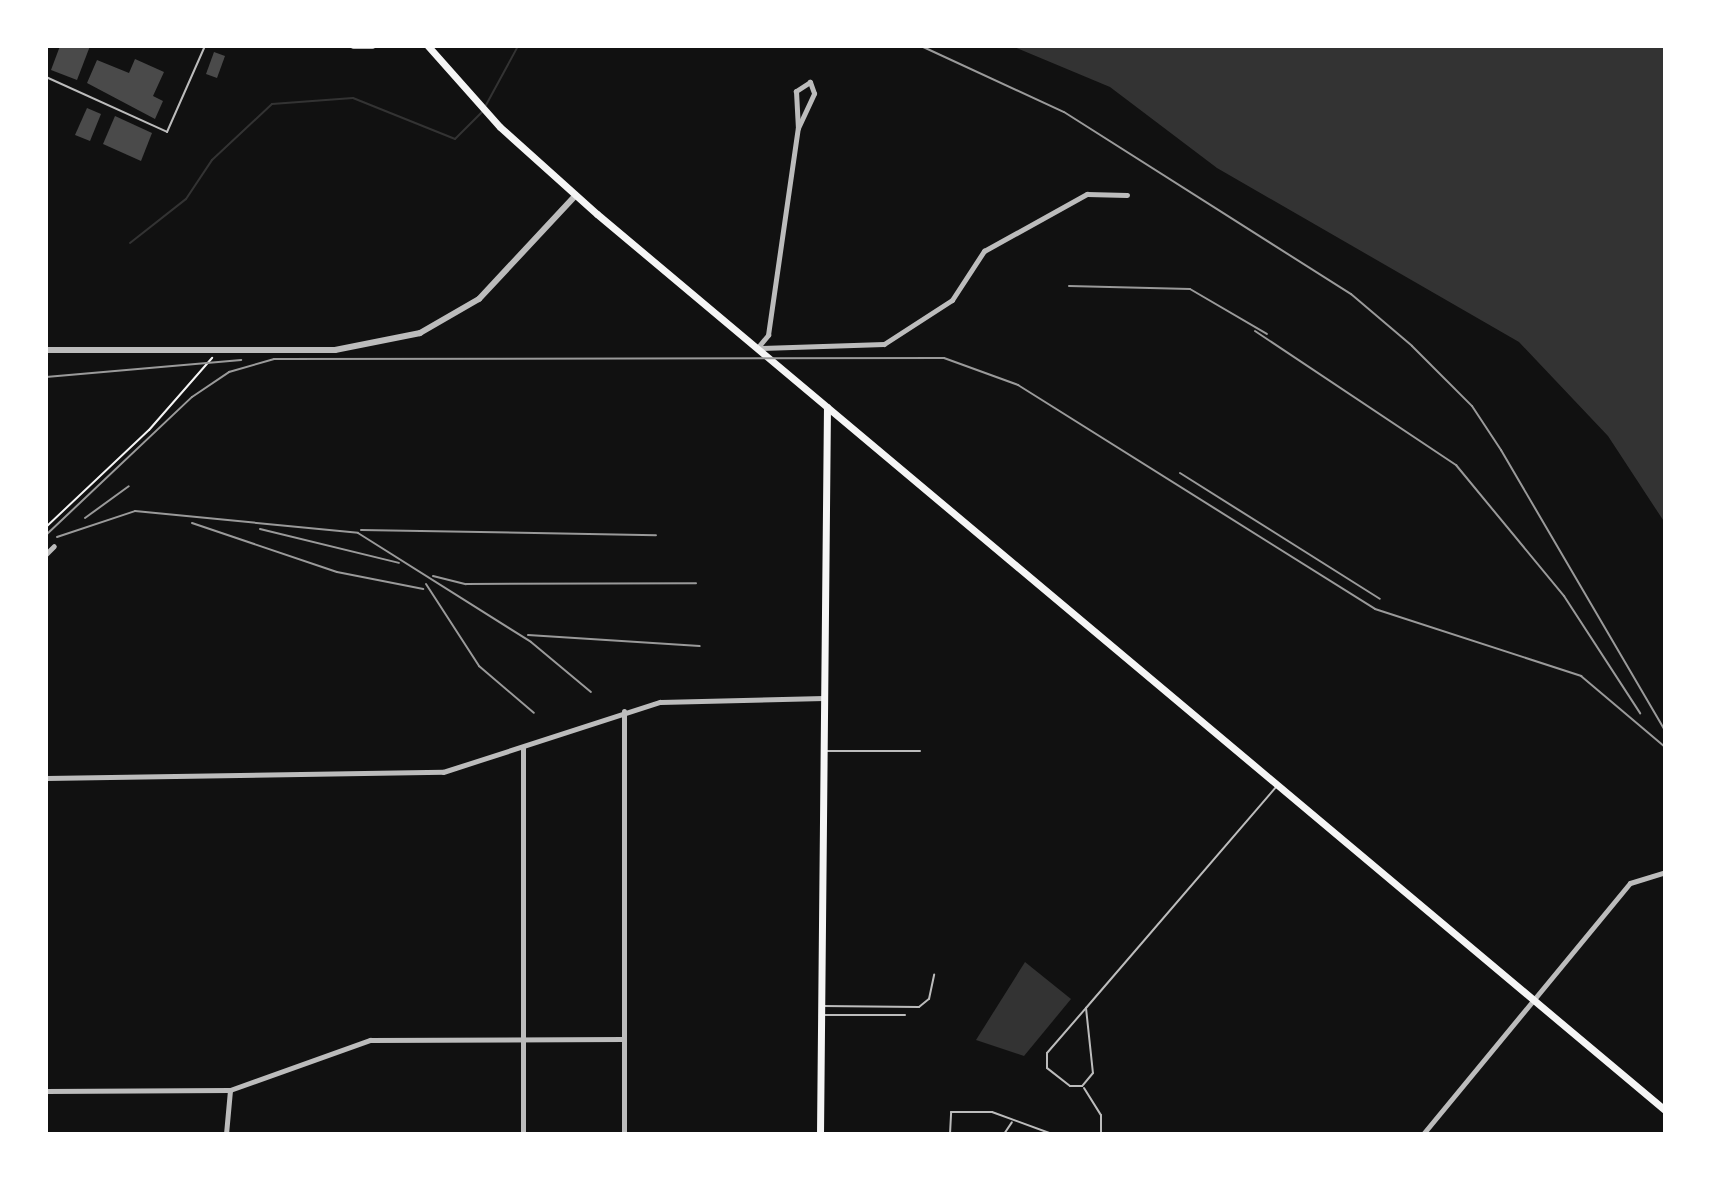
<!DOCTYPE html>
<style>
body{margin:0}
#map{position:relative;width:1711px;height:1180px;overflow:hidden;background:#111;font-family:Literata,serif}
div>[style]{position:absolute}
.water>*{inset:0;background:#333}
.stream>*{height:2px;margin:-1px;padding:0 1px;transform-origin:1px;border-radius:1px;background:#333}
.building>*{inset:0;background:#4a4a4a}
.path>*{height:2px;margin:-1px;padding:0 1px;transform-origin:1px;border-radius:1px;background:#f5f5f5}
.service>*{height:2px;margin:-1px;padding:0 1px;transform-origin:1px;border-radius:1px;background:#bcbcbc}
.minor>*{height:5px;margin:-2.5px;padding:0 2.5px;transform-origin:2.5px;border-radius:2.5px;background:#bcbcbc}
.tertiary>*{height:6px;margin:-3px;padding:0 3px;transform-origin:3px;border-radius:3px;background:#bcbcbc}
.secondary>*{height:7px;margin:-3.5px;padding:0 3.5px;transform-origin:3.5px;border-radius:3.5px;background:#f5f5f5}
.rail>*{height:2px;margin:-1px;padding:0 1px;transform-origin:1px;border-radius:1px;background:#9a9a9a}
span{translate:-50% -50%;white-space:nowrap;text-align:center;line-height:1.15;-webkit-text-stroke:7px #fff;paint-order:stroke}
.frame{position:absolute;inset:0;border:48px solid #fff;pointer-events:none}
</style>
<div id="map">
<div class="water">
<div style="clip-path:polygon(1012px 46px,1665px 46px,1665px 523px,1608px 436px,1519px 342px,1217px 168px,1110px 87px)"></div>
<div style="clip-path:polygon(1025px 962px,1071px 999px,1024px 1056px,976px 1040px)"></div>
</div>
<div class="stream">
<div style="left:486px;top:105px;width:67px;rotate:-61.5deg"></div>
<div style="left:130px;top:243px;width:71px;rotate:-38.2deg"></div>
<div style="left:186px;top:199px;width:47px;rotate:-56.3deg"></div>
<div style="left:212px;top:160px;width:82px;rotate:-43deg"></div>
<div style="left:272px;top:104px;width:81px;rotate:-4.2deg"></div>
<div style="left:353px;top:98px;width:110px;rotate:21.9deg"></div>
<div style="left:455px;top:139px;width:40px;rotate:-45deg"></div>
</div>
<div class="building">
<div style="clip-path:polygon(60px 46px,90px 46px,77px 80px,51px 70px)"></div>
<div style="clip-path:polygon(214px 52px,225px 56px,217px 78px,206px 74px)"></div>
<div style="clip-path:polygon(135px 59px,164px 72px,153px 96px,163px 101px,155px 119px,87px 83px,97px 60px,129px 73px)"></div>
<div style="clip-path:polygon(87px 108px,101px 114px,90px 141px,75px 135px)"></div>
<div style="clip-path:polygon(115px 116px,152px 133px,141px 161px,103px 144px)"></div>
</div>
<div class="path">
<div style="left:46px;top:527px;width:141px;rotate:-43.3deg"></div>
<div style="left:149px;top:430px;width:96px;rotate:-48.8deg"></div>
</div>
<div class="service">
<div style="left:46px;top:77px;width:133px;rotate:24.4deg"></div>
<div style="left:167px;top:132px;width:94px;rotate:-66.2deg"></div>
<div style="left:825px;top:751px;width:95px"></div>
<div style="left:823px;top:1006px;width:96px;rotate:0.6deg"></div>
<div style="left:919px;top:1007px;width:13px;rotate:-39deg"></div>
<div style="left:929px;top:999px;width:25px;rotate:-78deg"></div>
<div style="left:1086px;top:1008px;width:65px;rotate:83.9deg"></div>
<div style="left:1093px;top:1073px;width:17px;rotate:130deg"></div>
<div style="left:1082px;top:1086px;width:12px;rotate:180deg"></div>
<div style="left:1070px;top:1086px;width:29px;rotate:-142deg"></div>
<div style="left:1047px;top:1068px;width:15px;rotate:-90deg"></div>
<div style="left:1047px;top:1053px;width:60px;rotate:-49.1deg"></div>
<div style="left:1086px;top:1008px;width:293px;rotate:-49.3deg"></div>
<div style="left:822px;top:1015px;width:83px"></div>
<div style="left:1084px;top:1088px;width:32px;rotate:58deg"></div>
<div style="left:1101px;top:1115px;width:19px;rotate:90deg"></div>
<div style="left:950px;top:1134px;width:22px;rotate:-87deg"></div>
<div style="left:951px;top:1112px;width:41px"></div>
<div style="left:992px;top:1112px;width:64px;rotate:20.1deg"></div>
<div style="left:1004px;top:1134px;width:14px;rotate:-56deg"></div>
</div>
<div class="minor">
<div style="left:353px;top:46px;width:19px"></div>
<div style="left:758px;top:347px;width:16px;rotate:-50deg"></div>
<div style="left:768px;top:335px;width:209px;rotate:-81.8deg"></div>
<div style="left:798px;top:128px;width:38px;rotate:-65deg"></div>
<div style="left:814px;top:93px;width:12px;rotate:-110deg"></div>
<div style="left:810px;top:82px;width:17px;rotate:147deg"></div>
<div style="left:796px;top:91px;width:37px;rotate:87deg"></div>
<div style="left:758px;top:348px;width:126px;rotate:-1.8deg"></div>
<div style="left:884px;top:344px;width:81px;rotate:-32.9deg"></div>
<div style="left:952px;top:300px;width:59px;rotate:-56.9deg"></div>
<div style="left:984px;top:251px;width:118px;rotate:-29deg"></div>
<div style="left:1087px;top:194px;width:40px;rotate:1.4deg"></div>
<div style="left:46px;top:554px;width:11px;rotate:-45deg"></div>
<div style="left:624px;top:711px;width:423px;rotate:90deg"></div>
<div style="left:46px;top:778px;width:397px;rotate:-0.9deg"></div>
<div style="left:443px;top:772px;width:228px;rotate:-17.9deg"></div>
<div style="left:660px;top:702px;width:164px;rotate:-1.4deg"></div>
<div style="left:46px;top:1091px;width:184px;rotate:-0.3deg"></div>
<div style="left:230px;top:1090px;width:149px;rotate:-19.7deg"></div>
<div style="left:370px;top:1040px;width:254px;rotate:-0.2deg"></div>
<div style="left:226px;top:1134px;width:44px;rotate:-84.8deg"></div>
<div style="left:523px;top:1134px;width:386px;rotate:-90deg"></div>
<div style="left:1423px;top:1134px;width:325px;rotate:-50.5deg"></div>
<div style="left:1630px;top:883px;width:37px;rotate:-17deg"></div>
</div>
<div class="tertiary">
<div style="left:46px;top:350px;width:289px"></div>
<div style="left:335px;top:350px;width:87px;rotate:-11.3deg"></div>
<div style="left:420px;top:333px;width:68px;rotate:-30deg"></div>
<div style="left:479px;top:299px;width:142px;rotate:-47deg"></div>
</div>
<div class="secondary">
<div style="left:428px;top:46px;width:108px;rotate:48.4deg"></div>
<div style="left:500px;top:127px;width:130px;rotate:41.9deg"></div>
<div style="left:597px;top:214px;width:1394px;rotate:40deg"></div>
<div style="left:820px;top:1134px;width:727px;rotate:-89.45deg"></div>
</div>
<div class="rail">
<div style="left:921px;top:46px;width:157px;rotate:24.8deg"></div>
<div style="left:1064px;top:112px;width:340px;rotate:32.4deg"></div>
<div style="left:1351px;top:294px;width:80px;rotate:40.4deg"></div>
<div style="left:1412px;top:346px;width:85px;rotate:45deg"></div>
<div style="left:1472px;top:406px;width:53px;rotate:56.6deg"></div>
<div style="left:1501px;top:450px;width:325px;rotate:59.7deg"></div>
<div style="left:1069px;top:286px;width:121px;rotate:1.4deg"></div>
<div style="left:1190px;top:289px;width:89px;rotate:30.3deg"></div>
<div style="left:1255px;top:331px;width:242px;rotate:33.7deg"></div>
<div style="left:1456px;top:465px;width:170px;rotate:50.5deg"></div>
<div style="left:1564px;top:596px;width:140px;rotate:57deg"></div>
<div style="left:46px;top:377px;width:196px;rotate:-5deg"></div>
<div style="left:1180px;top:473px;width:236px;rotate:32.2deg"></div>
<div style="left:85px;top:518px;width:54px;rotate:-36deg"></div>
<div style="left:192px;top:523px;width:153px;rotate:18.7deg"></div>
<div style="left:337px;top:572px;width:88px;rotate:11.2deg"></div>
<div style="left:260px;top:529px;width:143px;rotate:13.7deg"></div>
<div style="left:361px;top:530px;width:295px;rotate:1deg"></div>
<div style="left:46px;top:535px;width:201px;rotate:-43.4deg"></div>
<div style="left:192px;top:397px;width:45px;rotate:-34deg"></div>
<div style="left:229px;top:372px;width:47px;rotate:-16.1deg"></div>
<div style="left:274px;top:359px;width:670px;rotate:-0.09deg"></div>
<div style="left:944px;top:358px;width:79px;rotate:20deg"></div>
<div style="left:1018px;top:385px;width:421px;rotate:32.1deg"></div>
<div style="left:1375px;top:609px;width:217px;rotate:18deg"></div>
<div style="left:1581px;top:676px;width:110px;rotate:40.2deg"></div>
<div style="left:57px;top:537px;width:82px;rotate:-18.4deg"></div>
<div style="left:135px;top:511px;width:224px;rotate:5.6deg"></div>
<div style="left:358px;top:533px;width:204px;rotate:32.2deg"></div>
<div style="left:531px;top:642px;width:78px;rotate:39.8deg"></div>
<div style="left:433px;top:576px;width:34px;rotate:14deg"></div>
<div style="left:466px;top:584px;width:230px;rotate:-0.2deg"></div>
<div style="left:426px;top:584px;width:98px;rotate:57.1deg"></div>
<div style="left:479px;top:666px;width:72px;rotate:40.5deg"></div>
<div style="left:528px;top:635px;width:172px;rotate:3.7deg"></div>
</div>
<div class="frame"></div>
</div>
